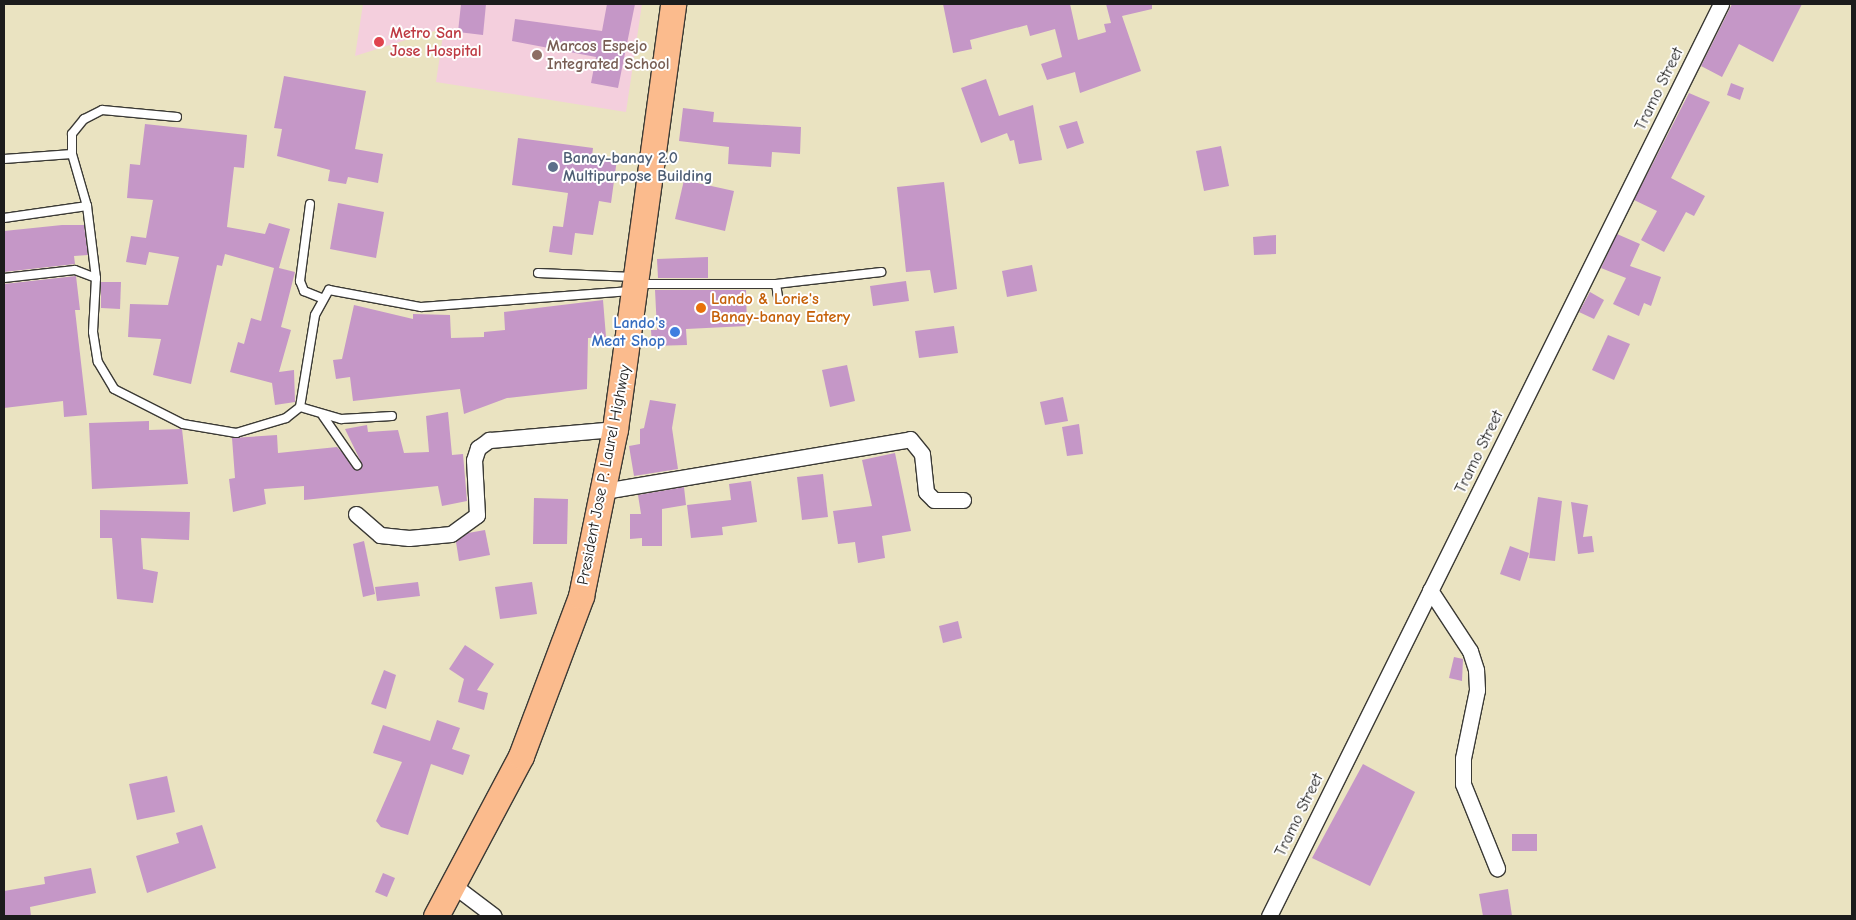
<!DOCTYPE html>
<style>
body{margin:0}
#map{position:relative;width:1856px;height:920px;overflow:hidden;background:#eae3c1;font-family:"Comic Neue",sans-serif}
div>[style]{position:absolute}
.built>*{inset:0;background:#f4cfdd}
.building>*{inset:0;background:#c597c7}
.roads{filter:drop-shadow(1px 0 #3b3a35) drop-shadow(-1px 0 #3b3a35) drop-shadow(0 1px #3b3a35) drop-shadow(0 -1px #3b3a35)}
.service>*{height:8px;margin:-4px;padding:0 4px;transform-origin:4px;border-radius:4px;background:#fff}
.minor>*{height:15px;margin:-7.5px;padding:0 7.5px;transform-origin:7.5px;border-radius:7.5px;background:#fff}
.trunk>*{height:25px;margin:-12.5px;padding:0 12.5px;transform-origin:12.5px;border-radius:12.5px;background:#fbbb8d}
.dots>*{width:14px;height:14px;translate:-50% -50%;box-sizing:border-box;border:2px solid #fff;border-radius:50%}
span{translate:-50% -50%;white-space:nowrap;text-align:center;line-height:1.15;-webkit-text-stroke:4px #fff;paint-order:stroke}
.health-label{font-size:16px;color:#be3a42;font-weight:700}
.left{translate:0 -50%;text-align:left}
.education-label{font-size:16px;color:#785e54;font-weight:700}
.street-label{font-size:16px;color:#1c1c1c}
.service-label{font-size:16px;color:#4e5e75;font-weight:700}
.food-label{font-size:16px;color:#c56008;font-weight:700}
.shop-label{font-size:16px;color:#366cbe;font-weight:700}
.right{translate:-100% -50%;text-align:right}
.frame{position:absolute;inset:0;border:5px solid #1c1c1c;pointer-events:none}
</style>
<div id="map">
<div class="built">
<div style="clip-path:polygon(363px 4px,642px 4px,626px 112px,436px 82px,444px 28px,355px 56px)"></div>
</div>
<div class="building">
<div style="clip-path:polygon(461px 4px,486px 4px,483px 35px,458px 32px)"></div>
<div style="clip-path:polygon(607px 4px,635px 4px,618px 88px,591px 83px,596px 57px,512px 41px,515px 19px,602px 31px)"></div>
<div style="clip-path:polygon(943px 4px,1070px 4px,1078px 40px,1106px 32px,1104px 24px,1111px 23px,1106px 4px,1152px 4px,1152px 9px,1122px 16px,1141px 71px,1080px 93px,1075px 72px,1047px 80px,1041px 64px,1062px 57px,1055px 29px,1030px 36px,1027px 25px,970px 40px,972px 49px,953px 53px)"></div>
<div style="clip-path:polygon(1732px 4px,1802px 4px,1773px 62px,1739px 44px,1722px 77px,1701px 66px)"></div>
<div style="clip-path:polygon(284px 76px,366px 91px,355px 149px,383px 154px,378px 183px,348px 177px,346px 184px,328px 181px,330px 170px,277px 156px,282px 129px,274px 128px)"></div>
<div style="clip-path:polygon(986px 79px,999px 116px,1033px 105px,1042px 160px,1019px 164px,1014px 140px,1010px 141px,1007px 133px,981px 143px,961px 88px)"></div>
<div style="clip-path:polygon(1731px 83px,1744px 88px,1740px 100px,1727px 95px)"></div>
<div style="clip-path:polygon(1689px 93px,1710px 102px,1671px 178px,1705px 196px,1694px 216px,1686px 212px,1664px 252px,1641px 240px,1657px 211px,1634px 200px)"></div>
<div style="clip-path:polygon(683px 108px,714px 112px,713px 122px,801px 127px,800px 154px,772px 152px,771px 167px,728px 164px,729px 147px,679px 141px)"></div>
<div style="clip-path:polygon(1077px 121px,1084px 143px,1067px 149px,1059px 126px)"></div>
<div style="clip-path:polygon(145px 124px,247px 135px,244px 168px,234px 167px,227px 227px,265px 234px,269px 223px,290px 229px,279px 268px,295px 272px,281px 327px,291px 330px,279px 372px,294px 370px,295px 402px,275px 405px,272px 383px,230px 372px,238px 342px,244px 344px,251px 318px,261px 321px,274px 268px,225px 254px,222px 266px,217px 265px,191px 384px,153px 375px,161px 339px,128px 337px,130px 304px,168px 305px,179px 257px,149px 252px,146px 265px,126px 262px,131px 236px,146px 238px,153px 200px,127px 198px,130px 164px,140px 165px)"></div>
<div style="clip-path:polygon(518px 138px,593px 148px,592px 156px,617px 159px,611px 203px,599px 201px,593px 235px,575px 233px,572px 255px,549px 252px,553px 226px,563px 227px,568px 193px,512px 185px)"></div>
<div style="clip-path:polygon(1221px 146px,1229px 186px,1204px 191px,1196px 151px)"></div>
<div style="clip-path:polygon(684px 180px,734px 191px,725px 231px,675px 219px)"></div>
<div style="clip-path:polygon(944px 182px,957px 289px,934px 293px,930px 270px,906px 272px,897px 187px)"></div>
<div style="clip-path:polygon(338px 203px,384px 212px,376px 258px,330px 249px)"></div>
<div style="clip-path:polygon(62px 225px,84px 225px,88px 255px,74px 256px,75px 264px,4px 272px,4px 231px)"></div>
<div style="clip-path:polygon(1617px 234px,1640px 244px,1630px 266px,1661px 277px,1651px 306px,1644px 303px,1639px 316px,1613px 304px,1626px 278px,1601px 268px)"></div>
<div style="clip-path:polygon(1276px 235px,1276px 254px,1254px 255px,1253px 237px)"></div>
<div style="clip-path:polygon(708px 257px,708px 278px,658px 278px,657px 259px)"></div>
<div style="clip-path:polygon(1032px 265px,1037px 291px,1007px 297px,1002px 271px)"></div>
<div style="clip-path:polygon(76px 276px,80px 310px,75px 310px,87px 415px,64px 417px,63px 401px,4px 408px,4px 284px)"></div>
<div style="clip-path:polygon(906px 281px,909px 301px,873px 306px,870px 286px)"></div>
<div style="clip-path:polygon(101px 282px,121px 282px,120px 309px,101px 308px)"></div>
<div style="clip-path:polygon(655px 290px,746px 290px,747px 326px,686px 329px,687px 345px,652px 346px,651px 330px,657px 330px)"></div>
<div style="clip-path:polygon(1590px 292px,1604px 300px,1594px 319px,1579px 312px)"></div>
<div style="clip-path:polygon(603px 300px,606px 337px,588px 338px,587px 389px,507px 398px,464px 414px,460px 389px,353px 401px,350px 377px,336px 379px,333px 360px,342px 359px,354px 305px,413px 319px,413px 314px,450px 315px,451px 338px,484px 337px,484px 332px,505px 330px,504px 312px)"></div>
<div style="clip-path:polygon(954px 326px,958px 353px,919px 358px,915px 331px)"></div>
<div style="clip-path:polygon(1608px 335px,1630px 344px,1614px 380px,1592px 370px)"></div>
<div style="clip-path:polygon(847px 365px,855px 401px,830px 407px,822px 370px)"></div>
<div style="clip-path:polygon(1063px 397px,1068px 421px,1045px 425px,1040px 402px)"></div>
<div style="clip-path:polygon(650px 400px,676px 404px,672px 428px,678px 469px,634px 476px,629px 446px,640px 444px,640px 429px,644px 428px)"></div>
<div style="clip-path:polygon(448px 412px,452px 455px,463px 454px,467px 501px,442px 506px,438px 486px,304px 500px,304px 486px,264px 489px,266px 504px,233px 512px,229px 479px,235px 478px,232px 438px,277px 435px,278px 453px,337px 447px,358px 470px,362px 464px,345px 429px,367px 425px,368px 432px,398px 430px,404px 453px,429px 452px,426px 416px)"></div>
<div style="clip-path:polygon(149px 421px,149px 430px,182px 429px,188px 484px,92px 489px,89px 423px)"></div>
<div style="clip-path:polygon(1079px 424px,1083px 454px,1067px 456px,1062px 427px)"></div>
<div style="clip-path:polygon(895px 453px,911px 531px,882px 536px,885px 558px,858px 563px,855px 542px,838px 544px,833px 511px,872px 506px,862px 460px)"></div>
<div style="clip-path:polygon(823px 474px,828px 517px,802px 520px,797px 477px)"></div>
<div style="clip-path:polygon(751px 481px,757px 522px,722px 527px,723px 535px,691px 538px,687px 505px,731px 500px,729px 484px)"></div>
<div style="clip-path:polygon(684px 487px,686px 505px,662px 509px,662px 546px,642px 546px,642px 538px,630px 539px,630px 514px,641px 514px,638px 495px)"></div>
<div style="clip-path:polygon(1538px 497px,1562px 501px,1555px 561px,1529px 558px)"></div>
<div style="clip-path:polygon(534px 498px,568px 499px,567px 544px,533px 544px)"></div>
<div style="clip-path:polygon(1571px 502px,1588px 505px,1583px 537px,1592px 536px,1594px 552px,1578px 554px)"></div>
<div style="clip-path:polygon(100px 510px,190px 512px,189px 540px,141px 538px,143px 569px,158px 572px,153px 603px,117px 599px,112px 538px,100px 538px)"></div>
<div style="clip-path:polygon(485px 530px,490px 555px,459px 561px,456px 542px,468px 533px)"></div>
<div style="clip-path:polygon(364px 541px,375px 594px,363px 597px,353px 544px)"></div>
<div style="clip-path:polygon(1510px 546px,1529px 553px,1520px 581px,1500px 574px)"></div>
<div style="clip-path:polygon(418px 582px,420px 596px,377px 601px,375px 587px)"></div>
<div style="clip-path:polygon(532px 582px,537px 614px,500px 619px,495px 587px)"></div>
<div style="clip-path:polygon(958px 621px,962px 638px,943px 643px,939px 626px)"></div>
<div style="clip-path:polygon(465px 645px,494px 664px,477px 690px,488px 693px,484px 710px,458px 702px,464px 679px,449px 669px)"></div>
<div style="clip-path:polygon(1454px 657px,1463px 659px,1462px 681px,1449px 678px)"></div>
<div style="clip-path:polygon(384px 670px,396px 675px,386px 709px,371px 704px)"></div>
<div style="clip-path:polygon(437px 720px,460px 728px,452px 749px,470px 755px,463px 775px,431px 764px,408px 835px,381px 827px,376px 821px,402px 762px,373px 753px,383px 725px,430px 741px)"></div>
<div style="clip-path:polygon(1363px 764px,1415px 792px,1370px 886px,1312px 858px)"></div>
<div style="clip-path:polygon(167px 776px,175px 812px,137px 820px,129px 784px)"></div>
<div style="clip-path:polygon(202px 825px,216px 868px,147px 893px,136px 856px,179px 843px,176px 833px)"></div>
<div style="clip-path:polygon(1512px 834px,1537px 834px,1537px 851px,1512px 851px)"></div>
<div style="clip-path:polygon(91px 868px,96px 893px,30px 907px,31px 916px,4px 916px,4px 891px,45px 884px,44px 877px)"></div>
<div style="clip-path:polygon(383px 873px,395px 878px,387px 897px,375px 892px)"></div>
<div style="clip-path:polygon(1508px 889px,1512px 916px,1483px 916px,1479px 894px)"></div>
</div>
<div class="roads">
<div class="service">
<div style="left:177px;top:117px;width:75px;rotate:-174.7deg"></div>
<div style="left:102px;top:110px;width:20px;rotate:153deg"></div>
<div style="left:84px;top:119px;width:19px;rotate:129deg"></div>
<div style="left:72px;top:134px;width:20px;rotate:90deg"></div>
<div style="left:72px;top:154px;width:54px;rotate:73.9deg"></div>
<div style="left:87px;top:206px;width:73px;rotate:82.9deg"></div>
<div style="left:96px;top:278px;width:54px;rotate:93.2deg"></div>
<div style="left:93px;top:332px;width:30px;rotate:81deg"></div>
<div style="left:98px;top:362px;width:31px;rotate:59deg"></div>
<div style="left:114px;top:389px;width:77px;rotate:26.9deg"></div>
<div style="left:183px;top:424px;width:54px;rotate:9.6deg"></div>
<div style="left:236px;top:433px;width:52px;rotate:-16.7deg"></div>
<div style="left:286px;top:418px;width:18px;rotate:-38deg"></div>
<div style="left:300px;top:407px;width:93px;rotate:-80.7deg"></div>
<div style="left:315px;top:315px;width:29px;rotate:-61deg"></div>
<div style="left:329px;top:290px;width:94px;rotate:10.5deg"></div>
<div style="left:421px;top:307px;width:210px;rotate:-4.4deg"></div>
<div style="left:4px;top:159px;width:68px;rotate:-4.2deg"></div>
<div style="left:310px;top:204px;width:78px;rotate:97.4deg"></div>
<div style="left:300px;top:281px;width:11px;rotate:68deg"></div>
<div style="left:304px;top:291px;width:18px;rotate:22deg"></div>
<div style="left:4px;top:218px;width:84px;rotate:-8.2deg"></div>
<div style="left:538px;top:273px;width:96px;rotate:2.4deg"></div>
<div style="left:4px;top:278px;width:71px;rotate:-6.4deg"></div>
<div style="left:75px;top:270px;width:22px;rotate:21deg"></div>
<div style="left:639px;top:284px;width:137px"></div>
<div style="left:776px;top:284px;width:106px;rotate:-6.5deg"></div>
<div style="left:776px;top:284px;width:13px;rotate:81deg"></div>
<div style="left:300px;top:407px;width:43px;rotate:16.3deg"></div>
<div style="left:341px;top:419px;width:51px;rotate:-3.4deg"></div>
<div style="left:323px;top:416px;width:60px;rotate:55.2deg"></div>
</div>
<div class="minor">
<div style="left:604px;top:491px;width:310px;rotate:-9.6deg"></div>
<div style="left:910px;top:439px;width:19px;rotate:51deg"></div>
<div style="left:922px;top:454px;width:38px;rotate:84deg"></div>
<div style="left:926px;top:492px;width:11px;rotate:45deg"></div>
<div style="left:934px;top:500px;width:29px"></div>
<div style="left:356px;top:514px;width:32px;rotate:41deg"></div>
<div style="left:380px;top:535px;width:29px;rotate:6deg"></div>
<div style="left:409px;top:538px;width:42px;rotate:-5.4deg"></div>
<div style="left:451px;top:534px;width:32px;rotate:-36deg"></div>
<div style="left:477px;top:515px;width:55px;rotate:-93.1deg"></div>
<div style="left:474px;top:460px;width:13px;rotate:-72deg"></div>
<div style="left:478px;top:448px;width:14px;rotate:-36deg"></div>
<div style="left:489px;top:440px;width:126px;rotate:-5deg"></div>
<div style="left:1430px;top:590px;width:73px;rotate:56.7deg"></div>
<div style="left:1470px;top:651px;width:20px;rotate:72deg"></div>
<div style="left:1476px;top:670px;width:20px;rotate:87deg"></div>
<div style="left:1477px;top:690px;width:69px;rotate:101.6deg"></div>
<div style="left:1463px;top:758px;width:26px;rotate:90deg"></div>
<div style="left:1463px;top:784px;width:91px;rotate:68deg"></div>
<div style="left:453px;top:885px;width:51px;rotate:37.1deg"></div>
<div style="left:1269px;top:916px;width:1018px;rotate:-63.64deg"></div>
</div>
<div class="trunk">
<div style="left:436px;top:916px;width:181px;rotate:-62deg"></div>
<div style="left:521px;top:756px;width:171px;rotate:-69.4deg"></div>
<div style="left:581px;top:596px;width:170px;rotate:-78.5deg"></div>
<div style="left:615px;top:429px;width:429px;rotate:-82.2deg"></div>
</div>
</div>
<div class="dots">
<div style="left:379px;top:42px;background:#e0444e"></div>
<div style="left:537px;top:55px;background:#8d6e63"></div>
<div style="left:553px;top:167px;background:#5c6f8a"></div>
<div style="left:701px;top:308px;background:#e8710a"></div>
<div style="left:675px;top:332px;background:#3f7fe0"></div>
</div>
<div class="health-label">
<span class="left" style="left:390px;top:42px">Metro San<br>Jose Hospital</span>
</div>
<div class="education-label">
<span class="left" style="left:547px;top:55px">Marcos Espejo<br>Integrated School</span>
</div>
<div class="street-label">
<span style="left:1659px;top:89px;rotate:-64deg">Tramo Street</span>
<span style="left:1479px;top:452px;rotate:-64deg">Tramo Street</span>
<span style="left:604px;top:475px;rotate:-79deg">President Jose P. Laurel Highway</span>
<span style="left:1299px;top:815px;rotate:-64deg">Tramo Street</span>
</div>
<div class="service-label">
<span class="left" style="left:563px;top:167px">Banay-banay 2.0<br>Multipurpose Building</span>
</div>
<div class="food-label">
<span class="left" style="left:711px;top:308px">Lando &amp; Lorie's<br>Banay-banay Eatery</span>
</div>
<div class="shop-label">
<span class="right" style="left:665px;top:332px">Lando's<br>Meat Shop</span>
</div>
<div class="frame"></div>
</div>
